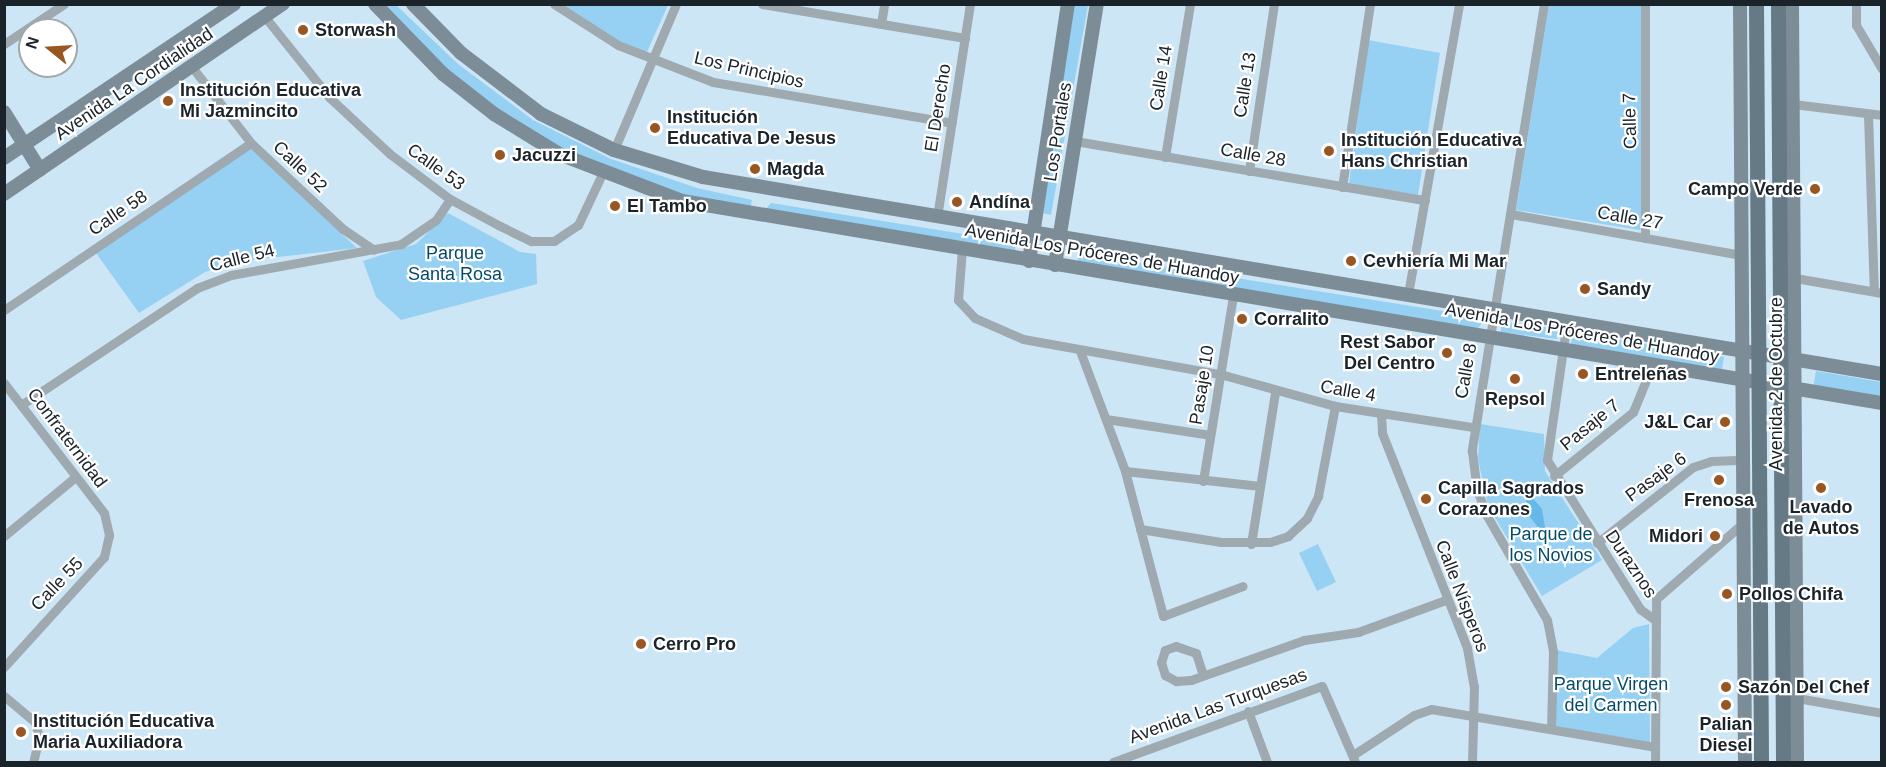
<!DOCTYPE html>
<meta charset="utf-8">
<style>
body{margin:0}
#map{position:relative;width:1886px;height:767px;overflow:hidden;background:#cce6f6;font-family:Helvetica,sans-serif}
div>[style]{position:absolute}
.green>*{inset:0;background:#96d0f3}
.water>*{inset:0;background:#65b8e7}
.street>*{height:9px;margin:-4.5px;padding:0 4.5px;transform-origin:4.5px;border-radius:4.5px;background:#9ea9b0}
.secondary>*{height:14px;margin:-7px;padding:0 7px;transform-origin:7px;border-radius:7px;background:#7d8d98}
.primary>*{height:15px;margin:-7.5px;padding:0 7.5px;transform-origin:7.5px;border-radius:7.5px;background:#667a86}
.dots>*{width:16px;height:16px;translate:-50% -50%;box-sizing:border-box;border:3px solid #fff;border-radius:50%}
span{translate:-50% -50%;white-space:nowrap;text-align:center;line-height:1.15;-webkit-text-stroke:4.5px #fff;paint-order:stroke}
.poi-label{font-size:18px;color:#192329;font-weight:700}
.left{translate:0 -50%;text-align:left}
.right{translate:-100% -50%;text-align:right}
.street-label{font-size:18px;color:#192329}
.park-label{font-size:18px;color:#044b6a}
.frame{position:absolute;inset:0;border:6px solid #192329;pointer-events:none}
.north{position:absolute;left:18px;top:18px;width:60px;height:60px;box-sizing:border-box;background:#fff;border:2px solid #a3a7a9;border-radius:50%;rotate:288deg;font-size:16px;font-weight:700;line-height:24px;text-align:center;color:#192329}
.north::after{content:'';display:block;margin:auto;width:21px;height:27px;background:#975622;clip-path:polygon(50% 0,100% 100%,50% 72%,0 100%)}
</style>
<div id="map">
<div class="green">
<div style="clip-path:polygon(380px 5px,396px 5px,458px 64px,533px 120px,611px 159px,697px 188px,752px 200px,750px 212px,683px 198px,570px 154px,503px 114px,432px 58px)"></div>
<div style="clip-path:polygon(559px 5px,668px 5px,647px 52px,607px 36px)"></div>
<div style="clip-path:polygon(1074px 5px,1088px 5px,1051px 215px,1042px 213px)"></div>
<div style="clip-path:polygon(1549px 5px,1641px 5px,1644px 221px,1640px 230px,1516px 210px)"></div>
<div style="clip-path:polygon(1368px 40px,1440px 53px,1418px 195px,1349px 184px)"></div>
<div style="clip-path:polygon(250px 148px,357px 248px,235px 262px,205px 272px,139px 313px,96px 253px)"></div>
<div style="clip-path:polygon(771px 203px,1013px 242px,1016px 245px,1015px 250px,766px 209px)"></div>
<div style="clip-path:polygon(448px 213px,520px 252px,536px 254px,537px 284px,401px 320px,376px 297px,363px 261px,416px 244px)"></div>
<div style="clip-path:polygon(1079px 253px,1480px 317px,1483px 322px,1477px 329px,1077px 263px)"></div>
<div style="clip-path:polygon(1501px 321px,1557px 329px,1557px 339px,1501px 332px)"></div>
<div style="clip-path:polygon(1573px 332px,1724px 357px,1722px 369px,1571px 345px)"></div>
<div style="clip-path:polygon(1816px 371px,1881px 382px,1881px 400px,1813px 389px)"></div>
<div style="clip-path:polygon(1480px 424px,1544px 434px,1545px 471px,1602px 560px,1542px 596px,1488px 506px,1478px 459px)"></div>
<div style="clip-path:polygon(1318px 544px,1336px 582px,1317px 591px,1299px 553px)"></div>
<div style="clip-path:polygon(1649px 624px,1650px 743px,1554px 726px,1556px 650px,1597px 658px,1633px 628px)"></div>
</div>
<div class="water">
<div style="clip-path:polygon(1523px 487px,1542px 509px,1547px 539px,1530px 517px)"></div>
</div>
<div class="street">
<div style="left:554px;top:4px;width:76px;rotate:32.6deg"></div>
<div style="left:618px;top:45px;width:102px;rotate:21.3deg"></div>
<div style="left:713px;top:82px;width:242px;rotate:9.7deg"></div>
<div style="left:762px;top:4px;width:206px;rotate:9.5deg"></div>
<div style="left:1544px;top:4px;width:453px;rotate:99.2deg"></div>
<div style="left:1472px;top:451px;width:39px;rotate:83deg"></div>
<div style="left:1477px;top:490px;width:28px;rotate:69deg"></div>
<div style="left:1487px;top:516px;width:120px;rotate:60deg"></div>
<div style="left:1547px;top:620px;width:33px;rotate:79deg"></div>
<div style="left:1553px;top:652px;width:75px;rotate:91.5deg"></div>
<div style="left:1856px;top:4px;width:21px;rotate:90deg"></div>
<div style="left:1856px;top:25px;width:51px;rotate:59.4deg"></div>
<div style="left:265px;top:17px;width:104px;rotate:51.3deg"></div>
<div style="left:330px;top:98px;width:82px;rotate:43deg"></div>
<div style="left:390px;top:154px;width:75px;rotate:36.9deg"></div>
<div style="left:450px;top:199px;width:55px;rotate:28.4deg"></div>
<div style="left:498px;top:225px;width:37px;rotate:26deg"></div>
<div style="left:531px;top:241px;width:23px"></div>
<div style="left:554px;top:241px;width:29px;rotate:-34deg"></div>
<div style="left:578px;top:225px;width:56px;rotate:-64.8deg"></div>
<div style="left:881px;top:24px;width:20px;rotate:-81deg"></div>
<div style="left:4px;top:44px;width:72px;rotate:-33.7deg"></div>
<div style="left:192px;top:67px;width:96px;rotate:52.2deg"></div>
<div style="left:251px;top:143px;width:126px;rotate:43.1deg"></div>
<div style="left:343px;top:229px;width:37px;rotate:34deg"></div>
<div style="left:1793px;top:104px;width:90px;rotate:7deg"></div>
<div style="left:1868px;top:114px;width:177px;rotate:88.1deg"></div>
<div style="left:1075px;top:141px;width:355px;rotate:9.6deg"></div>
<div style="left:614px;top:150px;width:159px;rotate:-67deg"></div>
<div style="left:1165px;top:157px;width:155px;rotate:-80.7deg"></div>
<div style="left:1249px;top:171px;width:169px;rotate:-81.5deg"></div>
<div style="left:1342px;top:187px;width:185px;rotate:-81.3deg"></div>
<div style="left:1511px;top:214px;width:235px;rotate:10.1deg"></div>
<div style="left:937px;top:217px;width:216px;rotate:-81.2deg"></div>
<div style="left:1645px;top:238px;width:234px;rotate:-90deg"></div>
<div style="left:962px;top:249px;width:51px;rotate:94.5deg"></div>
<div style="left:958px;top:300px;width:25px;rotate:47deg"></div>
<div style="left:975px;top:318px;width:52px;rotate:23.6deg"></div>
<div style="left:1023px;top:339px;width:200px;rotate:10.1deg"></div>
<div style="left:1220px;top:374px;width:119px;rotate:15.5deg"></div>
<div style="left:1335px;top:406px;width:140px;rotate:8.7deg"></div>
<div style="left:1795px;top:278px;width:88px;rotate:9.8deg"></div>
<div style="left:1408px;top:294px;width:294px;rotate:-80deg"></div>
<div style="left:4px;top:310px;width:298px;rotate:-34.1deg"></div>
<div style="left:1567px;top:321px;width:140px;rotate:98.2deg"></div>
<div style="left:1547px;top:460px;width:176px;rotate:58deg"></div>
<div style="left:1640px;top:609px;width:19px;rotate:36deg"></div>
<div style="left:1080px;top:351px;width:128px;rotate:69.4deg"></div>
<div style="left:1125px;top:471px;width:150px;rotate:75.3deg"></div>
<div style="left:1163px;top:616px;width:85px;rotate:-20.6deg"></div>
<div style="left:4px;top:383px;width:164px;rotate:52.4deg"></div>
<div style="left:104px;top:513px;width:23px;rotate:77deg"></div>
<div style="left:109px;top:535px;width:23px;rotate:103deg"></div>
<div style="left:104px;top:557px;width:149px;rotate:132.3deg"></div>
<div style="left:21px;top:405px;width:211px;rotate:-33.6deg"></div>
<div style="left:197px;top:288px;width:36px;rotate:-21deg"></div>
<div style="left:231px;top:275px;width:173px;rotate:-10.3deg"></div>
<div style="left:401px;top:244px;width:42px;rotate:-34.4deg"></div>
<div style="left:436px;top:220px;width:25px;rotate:-56deg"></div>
<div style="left:1381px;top:413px;width:20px;rotate:87deg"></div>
<div style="left:1382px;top:433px;width:231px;rotate:68.4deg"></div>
<div style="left:1467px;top:648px;width:39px;rotate:80deg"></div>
<div style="left:1474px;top:686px;width:76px;rotate:91.5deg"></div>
<div style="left:1106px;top:419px;width:105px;rotate:8.7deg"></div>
<div style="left:1125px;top:471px;width:136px;rotate:6.3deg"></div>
<div style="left:1554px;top:476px;width:102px;rotate:-39deg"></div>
<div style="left:1633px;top:412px;width:53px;rotate:-67.8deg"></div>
<div style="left:1203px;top:481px;width:188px;rotate:-80.8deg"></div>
<div style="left:1140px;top:529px;width:82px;rotate:9.1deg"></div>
<div style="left:1221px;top:542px;width:49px"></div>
<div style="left:1270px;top:542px;width:19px;rotate:-18deg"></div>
<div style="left:1288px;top:536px;width:26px;rotate:-43deg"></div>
<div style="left:1307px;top:518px;width:25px;rotate:-63deg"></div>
<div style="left:1318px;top:496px;width:92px;rotate:-79.3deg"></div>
<div style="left:4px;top:536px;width:91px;rotate:-39.6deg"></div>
<div style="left:1597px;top:543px;width:122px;rotate:-38.4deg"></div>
<div style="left:1693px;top:467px;width:19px;rotate:-18deg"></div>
<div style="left:1711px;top:461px;width:33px;rotate:-2deg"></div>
<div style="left:1251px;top:544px;width:154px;rotate:-81deg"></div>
<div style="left:1203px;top:675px;width:23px;rotate:-108deg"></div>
<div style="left:1196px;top:653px;width:21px;rotate:-161deg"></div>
<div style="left:1176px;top:646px;width:12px;rotate:160deg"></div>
<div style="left:1165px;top:650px;width:13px;rotate:108deg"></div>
<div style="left:1161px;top:662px;width:14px;rotate:73deg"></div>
<div style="left:1165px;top:675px;width:13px;rotate:29deg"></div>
<div style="left:1176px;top:681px;width:15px;rotate:-4deg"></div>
<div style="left:1191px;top:680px;width:120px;rotate:-19.5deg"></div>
<div style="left:1304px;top:640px;width:55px;rotate:-8.4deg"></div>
<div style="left:1358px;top:632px;width:94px;rotate:-20deg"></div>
<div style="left:4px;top:696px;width:40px;rotate:40deg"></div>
<div style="left:35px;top:722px;width:16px;rotate:75deg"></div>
<div style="left:39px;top:737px;width:26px;rotate:103deg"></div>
<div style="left:1797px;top:698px;width:86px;rotate:10deg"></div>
<div style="left:1248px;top:711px;width:54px;rotate:69.6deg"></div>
<div style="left:1353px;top:755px;width:73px;rotate:-33.3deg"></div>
<div style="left:1414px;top:715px;width:18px;rotate:-19deg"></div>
<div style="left:1431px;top:709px;width:227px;rotate:9.6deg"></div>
<div style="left:1113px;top:762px;width:222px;rotate:-20deg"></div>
<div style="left:1322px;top:686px;width:83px;rotate:66.5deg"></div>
<div style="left:1655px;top:762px;width:163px;rotate:-89.6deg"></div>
<div style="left:1656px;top:599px;width:116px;rotate:-41.1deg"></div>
</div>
<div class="secondary">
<div style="left:375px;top:4px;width:98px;rotate:45.8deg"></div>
<div style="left:443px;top:74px;width:65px;rotate:38.1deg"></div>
<div style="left:494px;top:114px;width:76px;rotate:31.6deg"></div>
<div style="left:559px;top:154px;width:132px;rotate:20.9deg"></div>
<div style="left:682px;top:201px;width:1217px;rotate:9.56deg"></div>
<div style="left:413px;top:4px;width:69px;rotate:45.6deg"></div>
<div style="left:461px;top:53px;width:101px;rotate:37.3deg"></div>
<div style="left:541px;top:114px;width:81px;rotate:26.3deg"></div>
<div style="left:614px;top:150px;width:93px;rotate:16.9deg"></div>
<div style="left:703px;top:177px;width:1195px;rotate:9.49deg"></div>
<div style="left:1740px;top:4px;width:758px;rotate:89.62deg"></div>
<div style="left:1792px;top:4px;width:758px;rotate:89.62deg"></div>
<div style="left:4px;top:112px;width:68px;rotate:58.2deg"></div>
<div style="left:4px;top:158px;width:277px;rotate:-33.8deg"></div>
<div style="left:4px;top:194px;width:338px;rotate:-34.3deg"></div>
<div style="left:1029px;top:261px;width:260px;rotate:-81.4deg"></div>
<div style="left:1055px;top:265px;width:264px;rotate:-80.9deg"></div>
</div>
<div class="primary">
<div style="left:1756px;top:4px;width:758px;rotate:89.62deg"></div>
<div style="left:1778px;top:4px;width:758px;rotate:89.62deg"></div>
</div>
<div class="dots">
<div style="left:303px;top:30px;background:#975622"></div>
<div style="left:168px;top:101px;background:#975622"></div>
<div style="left:655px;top:128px;background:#975622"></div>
<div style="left:1329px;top:151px;background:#975622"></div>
<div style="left:500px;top:155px;background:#975622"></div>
<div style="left:755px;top:169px;background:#975622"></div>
<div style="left:1815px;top:189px;background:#975622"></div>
<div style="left:957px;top:202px;background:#975622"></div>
<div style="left:615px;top:206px;background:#975622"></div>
<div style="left:1351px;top:261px;background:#975622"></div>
<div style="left:1585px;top:289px;background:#975622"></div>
<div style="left:1242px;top:319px;background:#975622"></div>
<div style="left:1447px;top:353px;background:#975622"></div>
<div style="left:1583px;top:374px;background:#975622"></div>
<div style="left:1515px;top:379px;background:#975622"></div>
<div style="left:1725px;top:422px;background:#975622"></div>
<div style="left:1719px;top:480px;background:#975622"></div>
<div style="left:1821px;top:488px;background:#975622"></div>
<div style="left:1426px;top:499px;background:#975622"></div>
<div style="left:1715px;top:536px;background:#975622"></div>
<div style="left:1727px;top:594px;background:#975622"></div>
<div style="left:641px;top:644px;background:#975622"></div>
<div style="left:1726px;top:687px;background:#975622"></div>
<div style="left:1726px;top:705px;background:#975622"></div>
<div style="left:21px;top:732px;background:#975622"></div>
</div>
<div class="poi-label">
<span class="left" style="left:315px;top:30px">Storwash</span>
<span class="left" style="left:180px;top:101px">Institución Educativa<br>Mi Jazmincito</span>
<span class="left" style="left:667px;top:128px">Institución<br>Educativa De Jesus</span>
<span class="left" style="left:1341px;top:151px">Institución Educativa<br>Hans Christian</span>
<span class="left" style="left:512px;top:155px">Jacuzzi</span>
<span class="left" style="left:767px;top:169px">Magda</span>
<span class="right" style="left:1803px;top:189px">Campo Verde</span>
<span class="left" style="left:969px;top:202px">Andína</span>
<span class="left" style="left:627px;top:206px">El Tambo</span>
<span class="left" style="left:1363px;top:261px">Cevhiería Mi Mar</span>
<span class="left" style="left:1597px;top:289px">Sandy</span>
<span class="left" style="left:1254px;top:319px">Corralito</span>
<span class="right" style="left:1435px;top:353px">Rest Sabor<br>Del Centro</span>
<span class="left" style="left:1595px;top:374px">Entreleñas</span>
<span style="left:1515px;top:399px">Repsol</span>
<span class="right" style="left:1713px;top:422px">J&amp;L Car</span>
<span class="left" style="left:1438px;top:499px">Capilla Sagrados<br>Corazones</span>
<span style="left:1719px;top:500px">Frenosa</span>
<span style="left:1821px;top:518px">Lavado<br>de Autos</span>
<span class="right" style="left:1703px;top:536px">Midori</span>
<span class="left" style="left:1739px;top:594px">Pollos Chifa</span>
<span class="left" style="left:653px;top:644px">Cerro Pro</span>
<span class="left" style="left:1738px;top:687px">Sazón Del Chef</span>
<span class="left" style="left:33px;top:732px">Institución Educativa<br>Maria Auxiliadora</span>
<span style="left:1726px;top:735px">Palian<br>Diesel</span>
</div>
<div class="street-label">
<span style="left:749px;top:70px;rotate:13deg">Los Principios</span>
<span style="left:1161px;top:78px;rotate:-81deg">Calle 14</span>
<span style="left:134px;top:84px;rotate:-34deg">Avenida La Cordialidad</span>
<span style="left:1245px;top:85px;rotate:-81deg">Calle 13</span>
<span style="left:938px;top:108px;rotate:-81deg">El Derecho</span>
<span style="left:1630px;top:121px;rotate:-91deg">Calle 7</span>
<span style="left:1058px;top:132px;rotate:-81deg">Los Portales</span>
<span style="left:1253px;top:155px;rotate:10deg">Calle 28</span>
<span style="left:300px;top:167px;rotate:43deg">Calle 52</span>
<span style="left:436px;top:167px;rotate:36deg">Calle 53</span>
<span style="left:118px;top:213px;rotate:-34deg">Calle 58</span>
<span style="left:1630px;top:218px;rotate:10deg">Calle 27</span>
<span style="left:1102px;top:254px;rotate:10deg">Avenida Los Próceres de Huandoy</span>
<span style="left:242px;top:258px;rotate:-14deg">Calle 54</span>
<span style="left:1582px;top:333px;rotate:10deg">Avenida Los Próceres de Huandoy</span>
<span style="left:1466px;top:371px;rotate:-80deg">Calle 8</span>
<span style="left:1776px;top:384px;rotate:-90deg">Avenida 2 de Octubre</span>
<span style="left:1202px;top:385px;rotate:-81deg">Pasaje 10</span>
<span style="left:1348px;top:391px;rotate:10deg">Calle 4</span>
<span style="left:1590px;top:425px;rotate:-39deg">Pasaje 7</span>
<span style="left:67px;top:438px;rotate:53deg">Confraternidad</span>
<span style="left:1656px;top:477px;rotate:-36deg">Pasaje 6</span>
<span style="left:1631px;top:564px;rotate:56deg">Duraznos</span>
<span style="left:57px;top:584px;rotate:-46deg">Calle 55</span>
<span style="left:1462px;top:596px;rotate:69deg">Calle Nísperos</span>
<span style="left:1218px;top:706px;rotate:-20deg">Avenida Las Turquesas</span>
</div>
<div class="park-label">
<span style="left:455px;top:264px">Parque<br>Santa Rosa</span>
<span style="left:1551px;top:545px">Parque de<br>los Novios</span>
<span style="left:1611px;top:695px">Parque Virgen<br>del Carmen</span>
</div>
<div class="frame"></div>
<div class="north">N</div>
</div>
